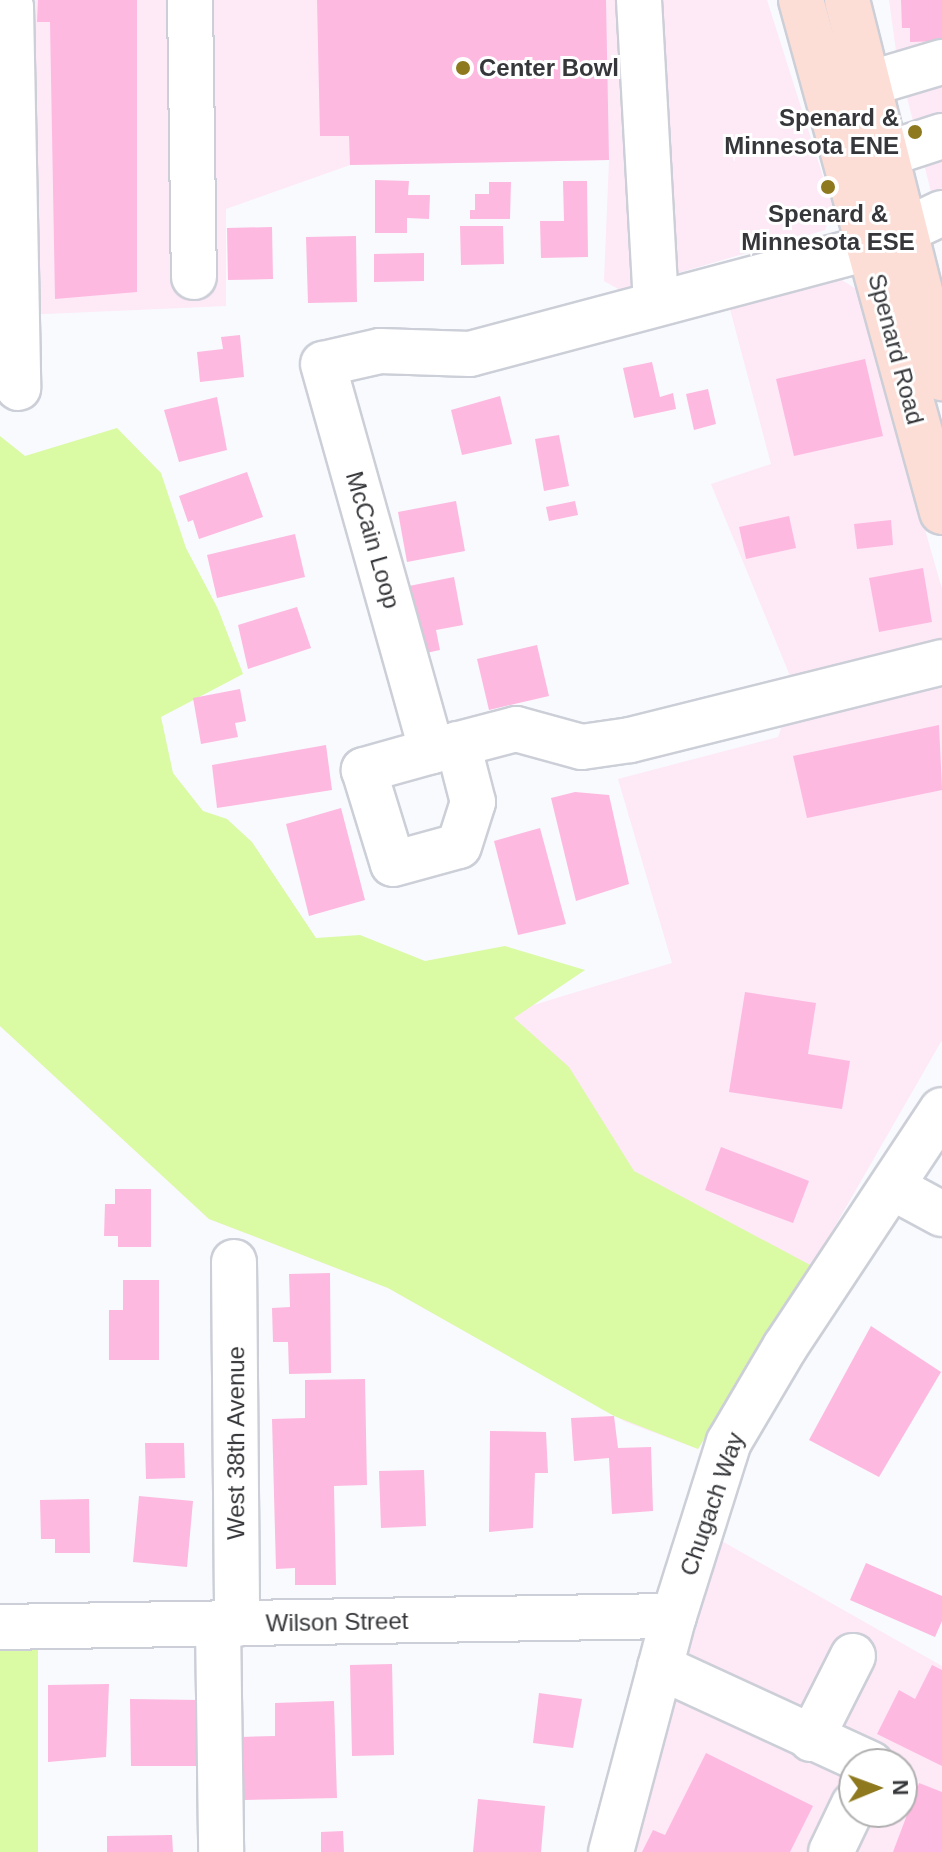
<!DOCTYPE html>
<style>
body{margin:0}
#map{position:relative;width:942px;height:1852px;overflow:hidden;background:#f8fafe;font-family:Helvetica,sans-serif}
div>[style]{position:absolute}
.commercial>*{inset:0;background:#fee9f7}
.green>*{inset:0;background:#dafaa4}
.building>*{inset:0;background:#fdb9e0}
.roads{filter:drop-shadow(2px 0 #cccfd7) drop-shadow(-2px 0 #cccfd7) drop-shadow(0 2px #cccfd7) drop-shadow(0 -2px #cccfd7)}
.minor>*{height:44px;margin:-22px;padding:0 22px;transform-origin:22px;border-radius:22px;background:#fff}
.major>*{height:44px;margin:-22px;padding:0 22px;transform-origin:22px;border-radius:22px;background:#fdded6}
.dots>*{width:22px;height:22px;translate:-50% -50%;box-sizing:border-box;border:4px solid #fff;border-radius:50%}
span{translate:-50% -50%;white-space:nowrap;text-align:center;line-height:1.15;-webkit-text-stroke:6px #fff;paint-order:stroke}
.poi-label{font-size:24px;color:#36373a;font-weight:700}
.left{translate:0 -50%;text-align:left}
.right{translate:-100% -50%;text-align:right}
.street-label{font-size:24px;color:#36373a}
.north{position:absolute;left:838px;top:1748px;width:80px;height:80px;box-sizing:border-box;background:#fff;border:2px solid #afafb0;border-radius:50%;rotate:89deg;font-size:22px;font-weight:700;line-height:32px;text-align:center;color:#36373a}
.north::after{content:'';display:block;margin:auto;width:28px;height:36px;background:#8e791e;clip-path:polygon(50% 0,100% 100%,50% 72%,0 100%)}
</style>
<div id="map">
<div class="commercial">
<div style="clip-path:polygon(0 0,767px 0,833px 208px,825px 230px,620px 290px,604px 281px,609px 160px,350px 165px,226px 209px,226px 306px,0 316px)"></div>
<div style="clip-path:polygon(889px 0,942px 0,942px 235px,897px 58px)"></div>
<div style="clip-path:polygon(825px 269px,856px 289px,942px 589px,942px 1040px,807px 1275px,698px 1449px,626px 1422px,388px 1288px,209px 1219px,0 1026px,0 984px,517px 1010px,672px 963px,618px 779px,778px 737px,795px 688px,711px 484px,771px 464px,726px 294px)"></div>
<div style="clip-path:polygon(evenodd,720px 1540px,942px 1666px,942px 1852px,633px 1852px,720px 1540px,854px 1764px,902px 1764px,902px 1812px,854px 1812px,854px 1764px)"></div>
</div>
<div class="green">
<div style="clip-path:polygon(117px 428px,161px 473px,186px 548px,218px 609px,243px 674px,161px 717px,173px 773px,203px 811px,227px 819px,252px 842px,316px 938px,360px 935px,425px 961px,505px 946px,585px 970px,514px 1018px,569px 1067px,634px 1171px,812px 1266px,698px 1449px,614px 1416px,388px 1288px,209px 1219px,0 1026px,0 436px,25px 456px)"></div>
<div style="clip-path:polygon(38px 1648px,38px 1852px,0 1852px,0 1649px)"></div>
</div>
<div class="building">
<div style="clip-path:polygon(38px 0,137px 0,137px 292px,55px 299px,50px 22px,37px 22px)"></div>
<div style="clip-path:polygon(317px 0,606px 0,609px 160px,350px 165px,349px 136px,320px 136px)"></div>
<div style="clip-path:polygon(901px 0,942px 0,942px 41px,910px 42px,910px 28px,902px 28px)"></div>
<div style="clip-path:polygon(375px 180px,409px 181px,408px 195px,430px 195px,429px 219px,407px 218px,407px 233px,375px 233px)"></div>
<div style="clip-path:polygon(563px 181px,587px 181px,588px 257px,541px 258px,540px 221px,564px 221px)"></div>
<div style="clip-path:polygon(489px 182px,511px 182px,510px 219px,470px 219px,470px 210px,475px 210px,475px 194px,489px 194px)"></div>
<div style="clip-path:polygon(460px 226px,503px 226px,504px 264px,461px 265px)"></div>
<div style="clip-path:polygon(272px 227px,273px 279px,228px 280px,227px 228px)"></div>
<div style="clip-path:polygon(356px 236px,357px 302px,308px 303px,306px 237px)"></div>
<div style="clip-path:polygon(424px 253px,424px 281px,374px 282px,374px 254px)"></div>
<div style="clip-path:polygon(240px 335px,244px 377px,200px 382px,197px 352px,223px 349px,221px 337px)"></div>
<div style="clip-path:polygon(865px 359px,883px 436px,794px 456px,776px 379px)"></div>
<div style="clip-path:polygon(652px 362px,660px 397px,673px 393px,676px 409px,634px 418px,623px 368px)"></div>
<div style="clip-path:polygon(708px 389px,716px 424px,694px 430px,686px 394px)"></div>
<div style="clip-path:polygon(500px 396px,512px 444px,462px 455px,451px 410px)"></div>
<div style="clip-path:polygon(217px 397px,227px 450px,179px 462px,164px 410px)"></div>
<div style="clip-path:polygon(559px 435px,569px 486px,544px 491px,535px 439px)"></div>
<div style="clip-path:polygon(247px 472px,263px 517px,199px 539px,193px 520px,188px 522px,179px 496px)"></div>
<div style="clip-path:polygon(456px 501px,465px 551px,407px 562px,398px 512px)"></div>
<div style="clip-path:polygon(575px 501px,578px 515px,549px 521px,546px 507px)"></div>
<div style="clip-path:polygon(789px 516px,796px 548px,746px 559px,739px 527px)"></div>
<div style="clip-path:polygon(891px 520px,893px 545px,857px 549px,854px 524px)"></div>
<div style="clip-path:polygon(295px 534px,305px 577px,217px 598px,207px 555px)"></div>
<div style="clip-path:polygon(923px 568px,932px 622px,879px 632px,869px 578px)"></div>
<div style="clip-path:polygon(454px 577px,463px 625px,436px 630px,440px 650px,412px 656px,399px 588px)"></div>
<div style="clip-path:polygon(297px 607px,311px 648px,248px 669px,238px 625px)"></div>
<div style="clip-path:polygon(537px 645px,549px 696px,489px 710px,477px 659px)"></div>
<div style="clip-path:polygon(240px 689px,246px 721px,235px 723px,238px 737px,201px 744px,193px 698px)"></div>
<div style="clip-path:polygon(939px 725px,942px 790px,807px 818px,793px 756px)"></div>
<div style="clip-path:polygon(326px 745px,332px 790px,217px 808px,212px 765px)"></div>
<div style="clip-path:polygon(575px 792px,609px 795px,629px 884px,576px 901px,551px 798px)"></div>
<div style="clip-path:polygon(341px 808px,365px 900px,309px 916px,286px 824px)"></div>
<div style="clip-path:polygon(540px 828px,566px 924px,518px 935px,494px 841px)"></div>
<div style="clip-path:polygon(745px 992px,816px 1003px,808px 1054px,850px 1061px,842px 1109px,729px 1092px)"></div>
<div style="clip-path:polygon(721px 1147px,809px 1181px,793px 1223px,705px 1190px)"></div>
<div style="clip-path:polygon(115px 1189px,151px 1189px,151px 1247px,118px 1247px,118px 1236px,104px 1236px,105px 1204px,115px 1204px)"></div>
<div style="clip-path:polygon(330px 1273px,331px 1373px,289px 1374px,288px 1342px,273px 1342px,272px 1308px,290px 1307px,289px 1274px)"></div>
<div style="clip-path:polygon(123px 1280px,159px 1280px,159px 1360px,109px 1360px,109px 1310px,123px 1310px)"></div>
<div style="clip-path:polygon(871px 1326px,941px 1372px,879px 1477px,809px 1440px)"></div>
<div style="clip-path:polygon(365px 1379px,367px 1485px,334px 1486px,336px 1585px,295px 1585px,295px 1568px,276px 1569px,272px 1419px,305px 1418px,305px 1380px)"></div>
<div style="clip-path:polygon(614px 1416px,618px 1448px,651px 1447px,653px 1511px,612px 1514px,609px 1458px,574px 1461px,571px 1418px)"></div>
<div style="clip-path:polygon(490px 1431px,546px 1432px,548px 1473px,535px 1473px,533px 1528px,489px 1532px)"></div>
<div style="clip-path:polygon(145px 1443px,184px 1443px,185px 1478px,146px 1479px)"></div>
<div style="clip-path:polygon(424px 1470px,426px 1526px,381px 1528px,379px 1471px)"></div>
<div style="clip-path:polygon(139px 1496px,193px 1501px,187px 1567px,133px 1562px)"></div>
<div style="clip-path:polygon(89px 1499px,90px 1553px,55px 1553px,55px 1539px,41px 1539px,40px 1500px)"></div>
<div style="clip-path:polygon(866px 1563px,942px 1596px,942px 1621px,935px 1637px,850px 1600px)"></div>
<div style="clip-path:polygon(392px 1664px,394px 1755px,352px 1756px,350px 1665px)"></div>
<div style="clip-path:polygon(932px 1665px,942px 1670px,942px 1766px,877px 1734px,899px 1690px,915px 1699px)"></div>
<div style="clip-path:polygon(109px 1684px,106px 1757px,48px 1762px,48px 1685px)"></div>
<div style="clip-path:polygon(539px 1693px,582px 1699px,573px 1748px,533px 1743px)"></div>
<div style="clip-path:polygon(130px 1699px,199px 1700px,200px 1766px,131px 1766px)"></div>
<div style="clip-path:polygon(334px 1701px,337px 1798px,244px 1800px,241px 1737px,275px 1736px,275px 1703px)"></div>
<div style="clip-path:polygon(706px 1753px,813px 1806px,790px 1852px,642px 1852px,653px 1830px,665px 1835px)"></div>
<div style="clip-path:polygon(919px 1783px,942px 1792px,942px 1852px,893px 1852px)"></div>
<div style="clip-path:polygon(478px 1799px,545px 1806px,541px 1852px,473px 1852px)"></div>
<div style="clip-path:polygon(343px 1831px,344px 1852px,321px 1852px,321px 1832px)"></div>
<div style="clip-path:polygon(172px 1835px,173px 1852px,107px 1852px,107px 1836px)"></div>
</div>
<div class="roads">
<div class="minor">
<div style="left:5px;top:0;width:9px;rotate:49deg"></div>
<div style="left:11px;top:7px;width:381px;rotate:88.9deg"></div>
<div style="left:190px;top:0;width:277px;rotate:89.2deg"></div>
<div style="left:639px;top:0;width:304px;rotate:86.8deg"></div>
<div style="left:868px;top:84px;width:77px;rotate:-16.6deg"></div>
<div style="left:887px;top:154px;width:58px;rotate:-18.1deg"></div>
<div style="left:942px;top:213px;width:82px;rotate:154.7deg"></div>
<div style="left:868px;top:248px;width:412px;rotate:165.1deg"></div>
<div style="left:470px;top:354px;width:90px;rotate:-178.1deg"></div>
<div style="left:380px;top:351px;width:58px;rotate:167.2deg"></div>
<div style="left:323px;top:364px;width:402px;rotate:74.3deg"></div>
<div style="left:432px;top:751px;width:87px;rotate:-14.7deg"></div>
<div style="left:516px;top:729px;width:68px;rotate:15.3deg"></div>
<div style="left:582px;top:747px;width:49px;rotate:-8.3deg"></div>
<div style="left:630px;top:740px;width:322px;rotate:-14deg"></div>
<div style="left:432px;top:751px;width:71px;rotate:164.4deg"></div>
<div style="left:364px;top:770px;width:98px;rotate:72.9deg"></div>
<div style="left:393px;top:864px;width:68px;rotate:-15.3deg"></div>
<div style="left:459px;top:846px;width:46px;rotate:-72.3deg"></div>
<div style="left:473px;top:802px;width:60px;rotate:-104.5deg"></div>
<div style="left:892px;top:1187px;width:57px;rotate:28.4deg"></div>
<div style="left:234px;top:1262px;width:362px;rotate:89.5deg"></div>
<div style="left:218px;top:1624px;width:228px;rotate:89.2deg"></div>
<div style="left:0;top:1627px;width:674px;rotate:-0.94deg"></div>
<div style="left:660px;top:1667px;width:232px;rotate:24.7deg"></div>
<div style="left:811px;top:1739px;width:93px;rotate:-63.2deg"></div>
<div style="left:611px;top:1852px;width:244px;rotate:-75.1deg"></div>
<div style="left:674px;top:1616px;width:182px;rotate:-72.5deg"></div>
<div style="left:729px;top:1442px;width:110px;rotate:-59.5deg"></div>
<div style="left:785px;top:1347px;width:284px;rotate:-56.5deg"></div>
<div style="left:831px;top:1852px;width:53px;rotate:-64.4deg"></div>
</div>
<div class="major">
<div style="left:801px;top:0;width:531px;rotate:74.6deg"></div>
<div style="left:847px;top:0;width:390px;rotate:75.9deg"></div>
</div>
</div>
<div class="dots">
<div style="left:463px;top:68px;background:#8e791e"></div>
<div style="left:915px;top:132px;background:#8e791e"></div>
<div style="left:828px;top:187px;background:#8e791e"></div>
</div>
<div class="poi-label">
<span class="left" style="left:479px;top:68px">Center Bowl</span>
<span class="right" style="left:899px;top:132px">Spenard &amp;<br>Minnesota ENE</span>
<span style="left:828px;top:228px">Spenard &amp;<br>Minnesota ESE</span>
</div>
<div class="street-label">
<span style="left:896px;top:349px;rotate:75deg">Spenard Road</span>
<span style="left:373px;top:540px;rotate:74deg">McCain Loop</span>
<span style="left:236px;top:1443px;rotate:-90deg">West 38th Avenue</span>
<span style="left:712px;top:1504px;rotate:-71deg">Chugach Way</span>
<span style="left:337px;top:1622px;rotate:-1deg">Wilson Street</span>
</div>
<div class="north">N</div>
</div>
